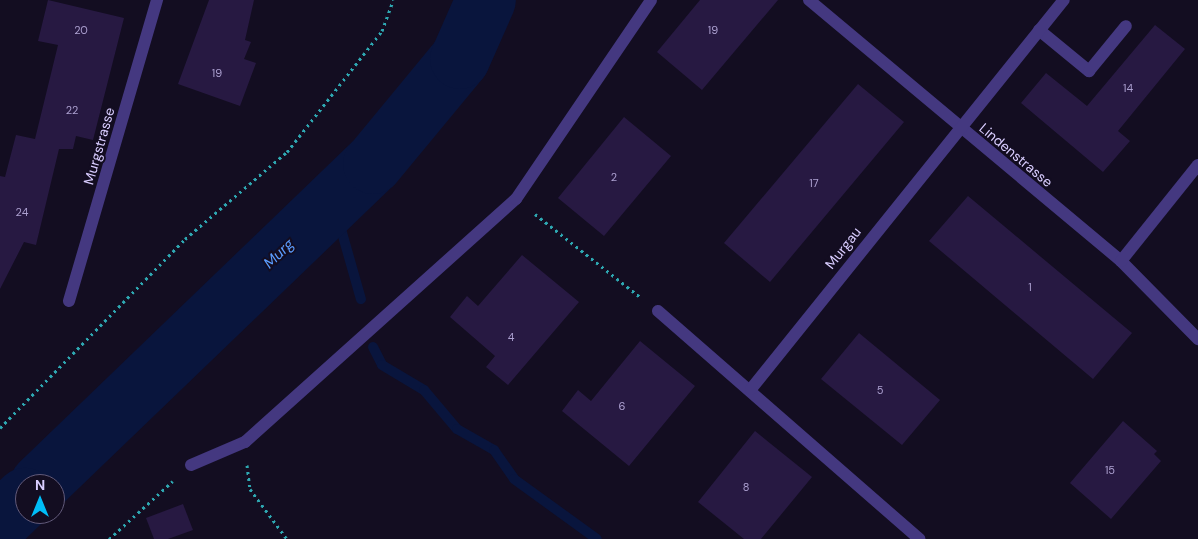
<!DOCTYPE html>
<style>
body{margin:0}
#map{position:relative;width:1198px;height:539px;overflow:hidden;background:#130d21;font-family:"DM Sans",sans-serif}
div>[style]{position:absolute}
.stream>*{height:10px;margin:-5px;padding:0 5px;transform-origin:5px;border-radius:5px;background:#09153d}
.river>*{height:60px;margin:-30px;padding:0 30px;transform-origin:30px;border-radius:30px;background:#09153d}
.building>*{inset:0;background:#271942}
.path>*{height:3px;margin-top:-1.5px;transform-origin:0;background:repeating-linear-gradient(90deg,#2ea8b2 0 2.5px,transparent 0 6.5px)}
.minor>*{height:12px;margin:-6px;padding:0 6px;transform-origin:6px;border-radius:6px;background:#443880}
span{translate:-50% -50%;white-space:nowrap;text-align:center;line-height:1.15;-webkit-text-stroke:4px #130d21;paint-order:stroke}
.number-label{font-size:11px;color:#aca0d0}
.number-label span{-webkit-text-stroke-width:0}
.street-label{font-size:14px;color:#d9cdff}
.water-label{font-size:15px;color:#5b9dff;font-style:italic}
.north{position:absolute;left:15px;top:474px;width:50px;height:50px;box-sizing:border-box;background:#130d21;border:1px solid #625a7a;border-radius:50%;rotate:0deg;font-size:14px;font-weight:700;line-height:20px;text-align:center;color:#d9cdff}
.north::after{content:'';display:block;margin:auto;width:18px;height:22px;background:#00bdf7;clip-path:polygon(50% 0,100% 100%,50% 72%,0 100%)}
</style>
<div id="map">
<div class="stream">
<div style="left:333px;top:201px;width:102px;rotate:74.1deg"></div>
<div style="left:373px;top:347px;width:20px;rotate:63deg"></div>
<div style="left:382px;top:365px;width:49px;rotate:30.8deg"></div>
<div style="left:424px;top:390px;width:51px;rotate:49.8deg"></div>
<div style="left:457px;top:429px;width:43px;rotate:29.6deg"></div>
<div style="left:494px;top:450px;width:35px;rotate:55deg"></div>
<div style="left:514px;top:479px;width:102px;rotate:35.9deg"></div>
</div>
<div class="river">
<div style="left:40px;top:484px;width:462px;rotate:-43.9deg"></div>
<div style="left:373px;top:164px;width:136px;rotate:-50.4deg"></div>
<div style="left:460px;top:59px;width:64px;rotate:-66.2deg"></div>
<div style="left:0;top:522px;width:35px;rotate:-44deg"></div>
</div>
<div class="building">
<div style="clip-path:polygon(48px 0,124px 18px,93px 140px,76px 136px,73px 149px,59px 149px,36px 245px,24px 242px,0 289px,0 176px,5px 177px,16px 135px,35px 139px,58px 45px,38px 41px)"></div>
<div style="clip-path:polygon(209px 0,254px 0,245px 40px,251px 42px,244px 59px,256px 63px,240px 106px,178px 84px)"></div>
<div style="clip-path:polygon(700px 0,778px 0,702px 90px,657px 52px)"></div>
<div style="clip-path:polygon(1155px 25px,1185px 49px,1118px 131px,1130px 141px,1103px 172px,1021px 103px,1046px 73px,1087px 106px)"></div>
<div style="clip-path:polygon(858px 84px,904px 122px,770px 282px,724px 243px)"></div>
<div style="clip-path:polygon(624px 117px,671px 156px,604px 236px,558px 198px)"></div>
<div style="clip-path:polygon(968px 196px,1132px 333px,1093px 379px,929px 241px)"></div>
<div style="clip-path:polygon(522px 255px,579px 302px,508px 385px,486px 367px,495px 356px,450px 317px,467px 296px,478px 306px)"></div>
<div style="clip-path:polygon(859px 333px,940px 400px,902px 445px,821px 379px)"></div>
<div style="clip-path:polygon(640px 341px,695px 386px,629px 466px,562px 411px,578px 390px,591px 401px)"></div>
<div style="clip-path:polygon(1123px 421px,1157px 451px,1154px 454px,1161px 461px,1111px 519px,1070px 483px)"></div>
<div style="clip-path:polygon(755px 431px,812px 477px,761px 539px,744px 539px,698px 502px)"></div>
<div style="clip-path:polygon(183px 504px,193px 530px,168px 539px,154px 539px,146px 518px)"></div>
</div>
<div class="path">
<div style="left:535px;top:214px;width:134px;rotate:38.3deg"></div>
<div style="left:0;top:428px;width:264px;rotate:-45.6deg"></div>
<div style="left:185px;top:239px;width:134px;rotate:-40.5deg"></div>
<div style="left:287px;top:152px;width:154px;rotate:-51.9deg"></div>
<div style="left:382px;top:31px;width:33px;rotate:-70deg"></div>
<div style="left:247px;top:465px;width:24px;rotate:83deg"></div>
<div style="left:250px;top:489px;width:62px;rotate:53.5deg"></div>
<div style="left:109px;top:539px;width:86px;rotate:-42.2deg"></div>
</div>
<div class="minor">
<div style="left:809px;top:0;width:407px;rotate:39.9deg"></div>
<div style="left:1121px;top:261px;width:110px;rotate:45.4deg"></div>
<div style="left:1039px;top:30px;width:65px;rotate:39.4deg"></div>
<div style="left:1089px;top:71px;width:58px;rotate:-50.6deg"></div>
<div style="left:1121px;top:261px;width:123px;rotate:-51.3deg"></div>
<div style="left:69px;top:301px;width:314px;rotate:-73.7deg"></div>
<div style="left:658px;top:311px;width:347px;rotate:41.1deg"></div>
<div style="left:751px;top:389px;width:499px;rotate:-51.2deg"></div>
<div style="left:191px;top:465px;width:59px;rotate:-23.1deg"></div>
<div style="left:245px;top:442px;width:364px;rotate:-41.9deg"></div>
<div style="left:516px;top:199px;width:240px;rotate:-55.8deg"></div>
</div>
<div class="number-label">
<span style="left:81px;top:30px">20</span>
<span style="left:713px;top:30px">19</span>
<span style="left:217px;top:73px">19</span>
<span style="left:1128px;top:88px">14</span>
<span style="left:72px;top:110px">22</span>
<span style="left:614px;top:177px">2</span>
<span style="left:814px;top:183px">17</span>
<span style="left:22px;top:212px">24</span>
<span style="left:1030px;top:287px">1</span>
<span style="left:511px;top:337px">4</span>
<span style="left:880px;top:390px">5</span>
<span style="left:622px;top:406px">6</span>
<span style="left:1110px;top:470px">15</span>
<span style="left:746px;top:487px">8</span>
</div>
<div class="street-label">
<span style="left:99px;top:146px;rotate:-74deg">Murgstrasse</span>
<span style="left:1016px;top:155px;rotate:40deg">Lindenstrasse</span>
<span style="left:843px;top:248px;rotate:-52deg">Murgau</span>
</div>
<div class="water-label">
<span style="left:279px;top:254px;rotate:-44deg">Murg</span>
</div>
<div class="north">N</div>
</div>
